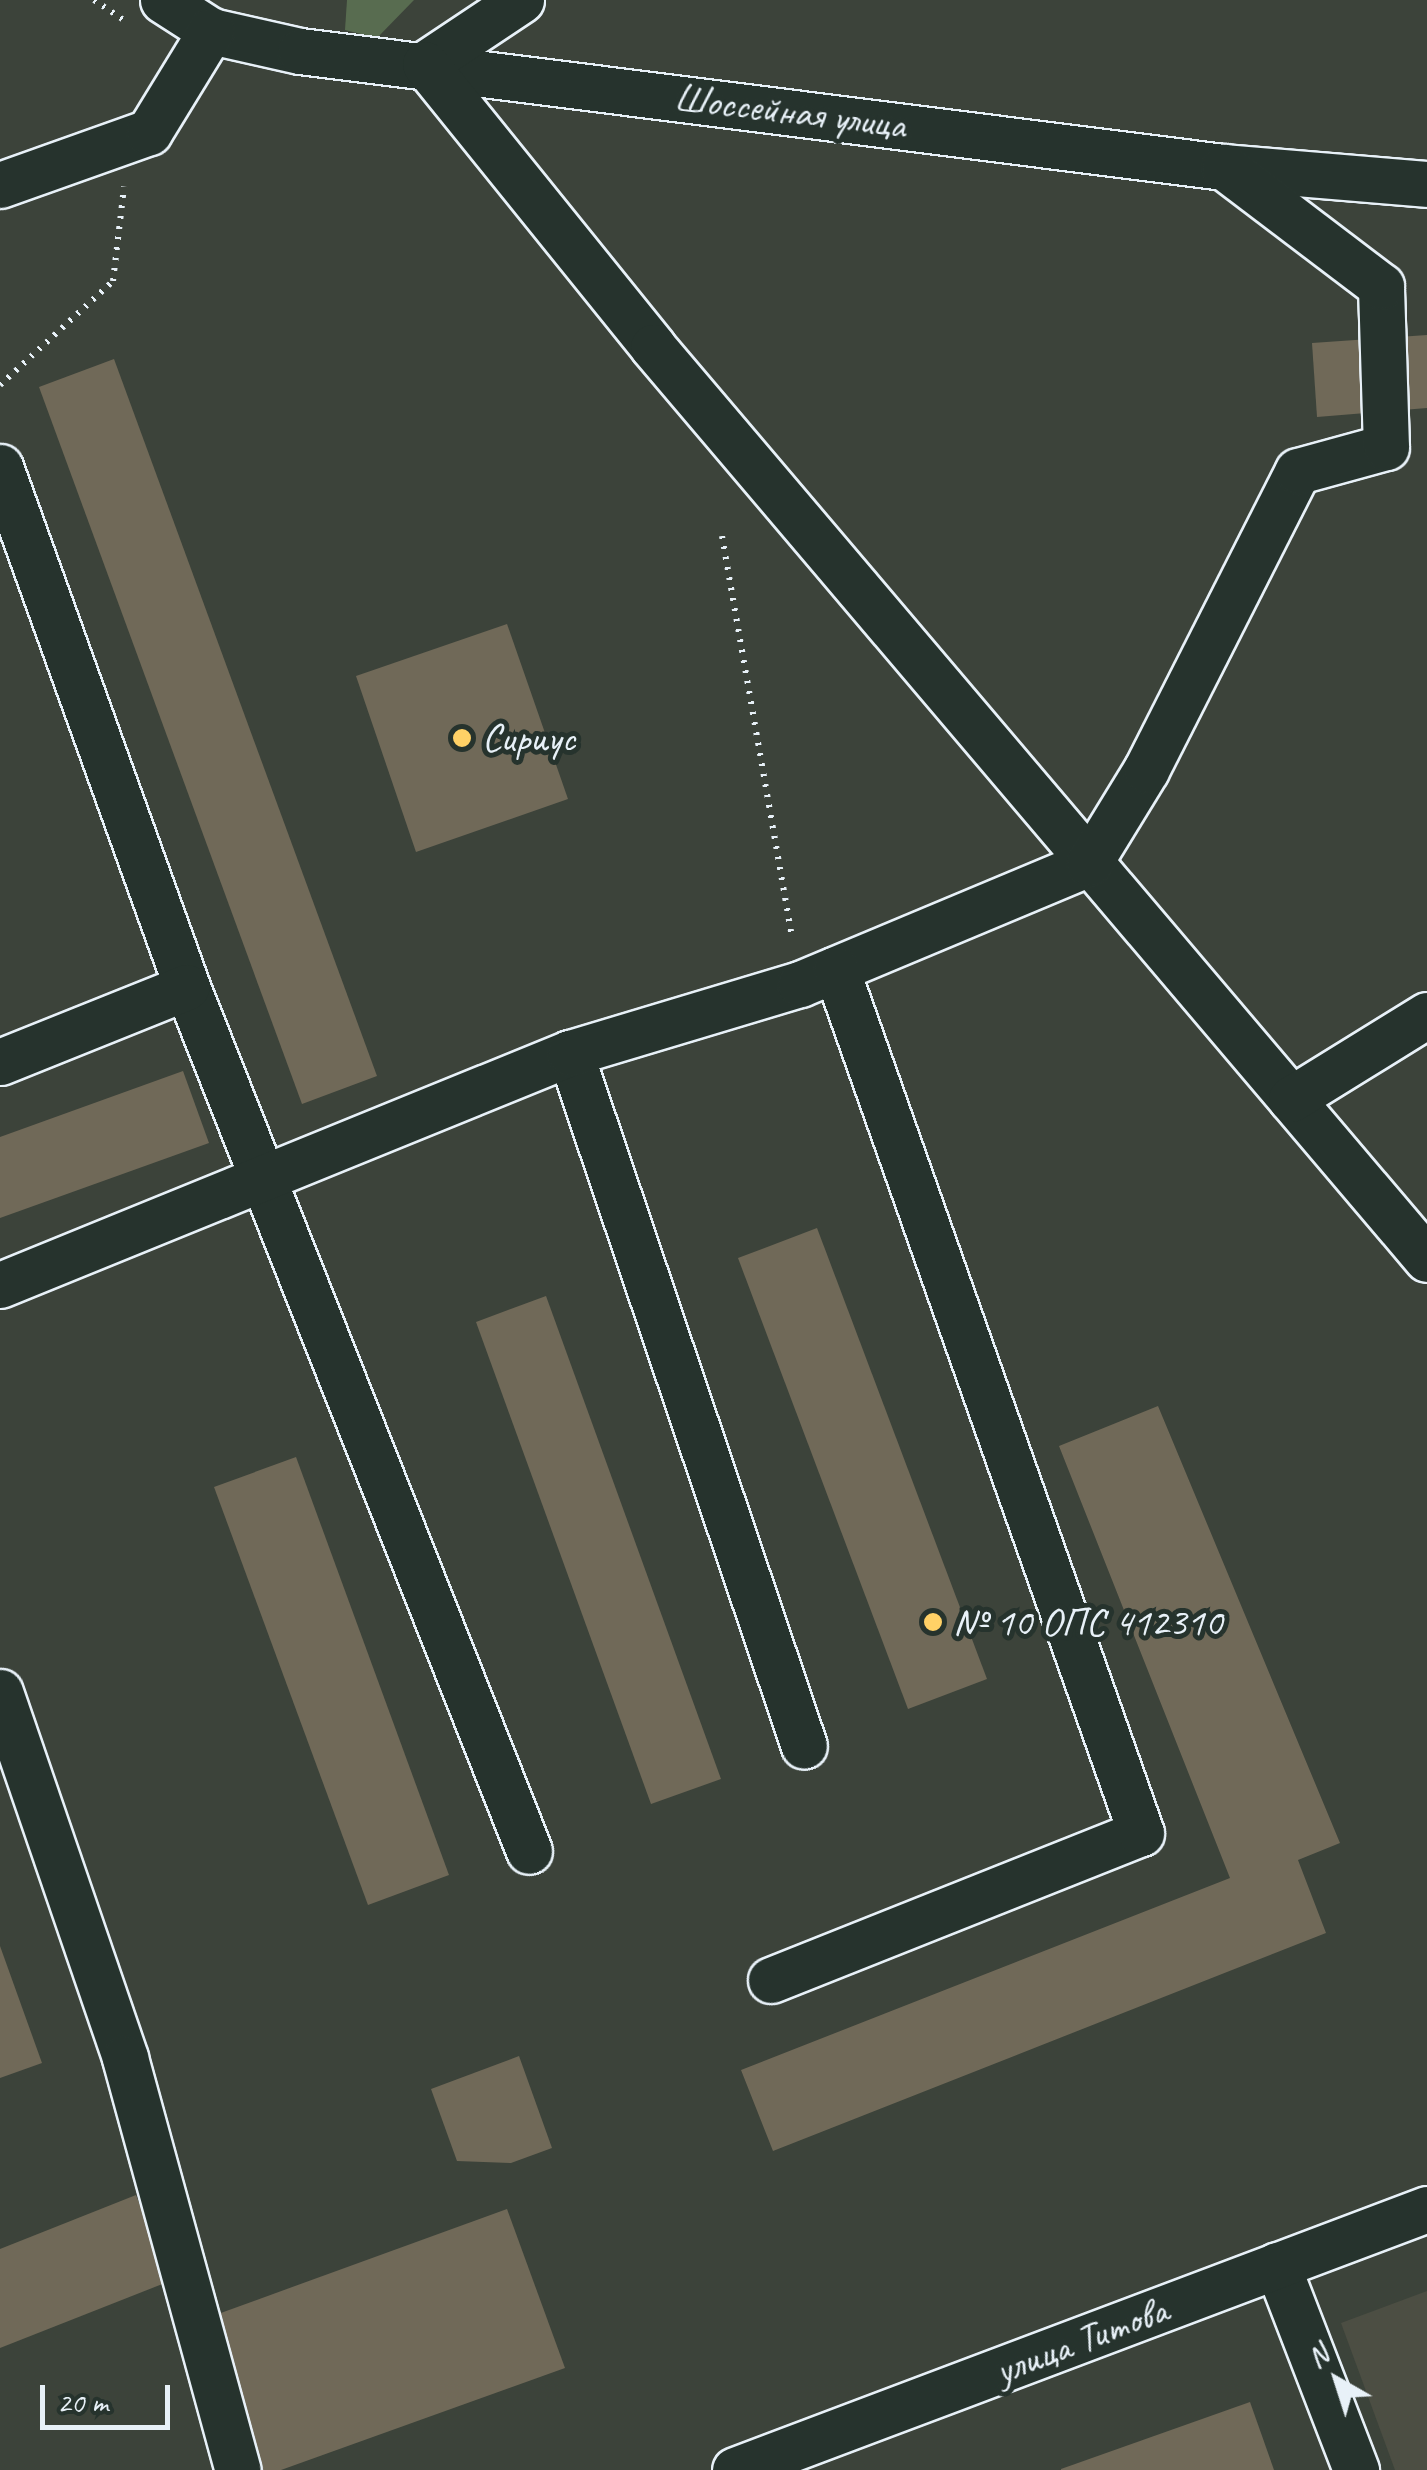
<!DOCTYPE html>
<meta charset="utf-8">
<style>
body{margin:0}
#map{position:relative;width:1427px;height:2470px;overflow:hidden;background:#3c433a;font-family:Caveat,sans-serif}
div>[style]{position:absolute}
.built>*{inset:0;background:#4c4e43}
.green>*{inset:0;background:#586c50}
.building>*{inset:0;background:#706958}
.path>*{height:6px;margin-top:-3px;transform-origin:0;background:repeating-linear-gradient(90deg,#e8f1f8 0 2.5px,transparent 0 10.5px)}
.roads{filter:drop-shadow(2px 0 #e8f1f8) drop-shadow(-2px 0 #e8f1f8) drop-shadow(0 2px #e8f1f8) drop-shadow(0 -2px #e8f1f8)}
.minor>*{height:45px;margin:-22.5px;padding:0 22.5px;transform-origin:22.5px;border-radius:22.5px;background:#26332d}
.dots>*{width:28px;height:28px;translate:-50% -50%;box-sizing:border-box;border:5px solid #26332d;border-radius:50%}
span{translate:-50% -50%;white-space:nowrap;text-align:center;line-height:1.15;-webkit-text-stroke:10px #26332d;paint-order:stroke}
.street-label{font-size:40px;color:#e8f1f8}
.poi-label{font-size:40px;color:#e8f1f8}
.left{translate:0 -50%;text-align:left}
.north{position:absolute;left:1287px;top:2330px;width:100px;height:100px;-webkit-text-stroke:8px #26332d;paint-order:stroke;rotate:321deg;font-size:28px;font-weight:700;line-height:40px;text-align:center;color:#e8f1f8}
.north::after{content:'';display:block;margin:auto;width:35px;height:45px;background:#e8f1f8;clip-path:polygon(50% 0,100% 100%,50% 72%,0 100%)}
.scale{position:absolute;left:40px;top:2385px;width:130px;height:45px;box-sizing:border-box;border:5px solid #e8f1f8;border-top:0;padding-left:12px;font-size:30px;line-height:35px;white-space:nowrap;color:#e8f1f8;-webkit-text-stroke:8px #26332d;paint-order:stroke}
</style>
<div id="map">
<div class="built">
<div style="clip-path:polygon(1427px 2291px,1427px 2470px,1395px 2470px,1341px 2323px)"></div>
</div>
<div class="green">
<div style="clip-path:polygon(347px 0,414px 0,377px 38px,345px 30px)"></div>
</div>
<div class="building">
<div style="clip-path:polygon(1427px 335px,1427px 408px,1317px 417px,1312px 343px)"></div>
<div style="clip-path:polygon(114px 359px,377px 1076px,302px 1104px,39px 387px)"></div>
<div style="clip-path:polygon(507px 624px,568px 799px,416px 852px,356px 676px)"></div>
<div style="clip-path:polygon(183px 1071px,209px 1143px,0 1218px,0 1137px)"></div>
<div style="clip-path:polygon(817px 1228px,987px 1679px,908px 1709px,738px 1258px)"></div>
<div style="clip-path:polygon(546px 1296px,721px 1779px,651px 1804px,476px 1322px)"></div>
<div style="clip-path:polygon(1158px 1406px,1340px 1843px,1298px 1860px,1326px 1933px,773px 2151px,741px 2070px,1230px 1878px,1059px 1446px)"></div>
<div style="clip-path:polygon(296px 1457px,449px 1875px,368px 1905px,214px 1487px)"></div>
<div style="clip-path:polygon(0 1946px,42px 2063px,0 2078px)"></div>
<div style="clip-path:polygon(519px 2056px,552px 2148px,511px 2163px,457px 2161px,431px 2089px)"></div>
<div style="clip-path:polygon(136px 2195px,170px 2281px,0 2348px,0 2249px)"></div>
<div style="clip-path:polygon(507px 2209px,565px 2368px,281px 2470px,262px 2470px,207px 2318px)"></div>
<div style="clip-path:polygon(1250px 2402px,1274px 2470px,1061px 2470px,1061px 2469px)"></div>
</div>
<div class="path">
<div style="left:94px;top:0;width:36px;rotate:34deg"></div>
<div style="left:0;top:385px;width:154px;rotate:-42.6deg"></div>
<div style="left:113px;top:281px;width:95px;rotate:-83.3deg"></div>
<div style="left:722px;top:536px;width:409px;rotate:80.1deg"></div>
</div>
<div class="roads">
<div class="minor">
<div style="left:163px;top:0;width:57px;rotate:32.9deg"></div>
<div style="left:211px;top:31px;width:91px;rotate:12.7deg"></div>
<div style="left:300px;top:51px;width:931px;rotate:7.16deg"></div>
<div style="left:1224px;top:167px;width:204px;rotate:4.8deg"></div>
<div style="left:521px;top:0;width:115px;rotate:146.3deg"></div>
<div style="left:425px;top:64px;width:363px;rotate:51.1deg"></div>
<div style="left:653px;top:347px;width:1196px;rotate:49.68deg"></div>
<div style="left:0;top:185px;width:158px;rotate:-19.6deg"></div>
<div style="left:149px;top:132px;width:119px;rotate:-58.5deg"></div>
<div style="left:0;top:467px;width:553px;rotate:70.22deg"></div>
<div style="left:187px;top:987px;width:929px;rotate:68.4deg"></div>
<div style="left:570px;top:1053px;width:731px;rotate:71.34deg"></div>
<div style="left:0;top:1062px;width:201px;rotate:-21.9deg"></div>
<div style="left:1291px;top:1099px;width:160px;rotate:-31.7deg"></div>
<div style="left:0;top:1285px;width:615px;rotate:-22.15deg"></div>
<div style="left:570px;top:1053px;width:240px;rotate:-16.7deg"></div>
<div style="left:800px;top:984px;width:313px;rotate:-22.7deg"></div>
<div style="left:1089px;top:863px;width:109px;rotate:-58.5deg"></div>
<div style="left:1146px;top:770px;width:335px;rotate:-63.1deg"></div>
<div style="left:1298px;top:471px;width:91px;rotate:-15.3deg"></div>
<div style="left:1386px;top:447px;width:161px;rotate:-91.8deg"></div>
<div style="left:1381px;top:286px;width:197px;rotate:-142.8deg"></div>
<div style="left:0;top:1692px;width:387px;rotate:71.1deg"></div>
<div style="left:125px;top:2058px;width:427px;rotate:74.7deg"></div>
<div style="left:771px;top:1980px;width:398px;rotate:-21.7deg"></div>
<div style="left:1141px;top:1833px;width:916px;rotate:-109.44deg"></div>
<div style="left:1277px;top:2265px;width:220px;rotate:68.9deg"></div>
<div style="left:735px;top:2470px;width:740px;rotate:-20.66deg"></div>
</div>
</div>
<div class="dots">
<div style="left:462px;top:738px;background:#ffd166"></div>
<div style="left:933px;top:1622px;background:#ffd166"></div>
</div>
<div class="street-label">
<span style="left:790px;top:111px;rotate:7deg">Шоссейная улица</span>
<span style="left:1081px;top:2340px;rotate:-21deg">улица Титова</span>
</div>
<div class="poi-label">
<span class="left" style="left:482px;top:738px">Сириус</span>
<span class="left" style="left:953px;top:1622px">№ 10 ОПС 412310</span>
</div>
<div class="north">N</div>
<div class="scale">20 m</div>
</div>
